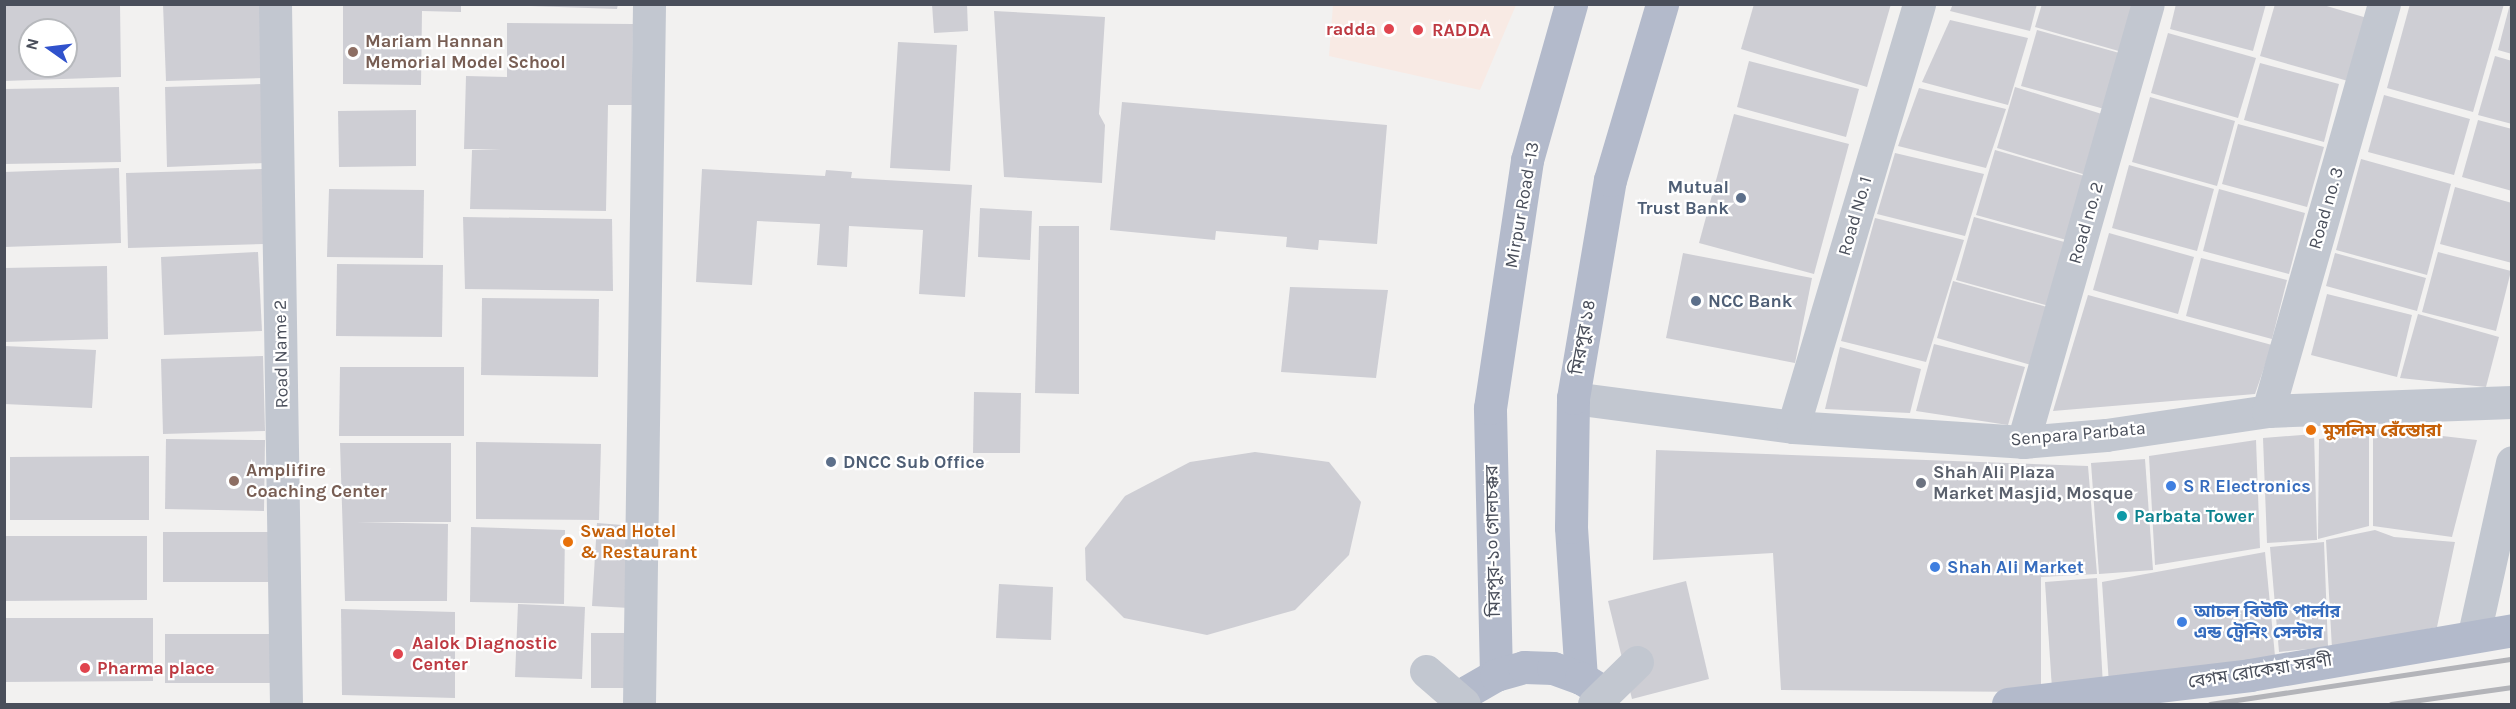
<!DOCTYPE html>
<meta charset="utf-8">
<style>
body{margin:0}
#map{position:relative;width:2516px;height:709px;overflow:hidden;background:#f2f1f0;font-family:Karla,"Noto Sans Bengali",sans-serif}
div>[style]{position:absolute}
.medical>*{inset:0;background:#f8eae4}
.building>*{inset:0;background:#ceced4}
.street>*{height:33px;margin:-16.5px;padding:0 16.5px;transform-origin:16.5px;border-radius:16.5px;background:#c2c7d0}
.primary>*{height:33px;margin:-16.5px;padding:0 16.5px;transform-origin:16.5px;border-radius:16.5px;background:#b3bacb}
.rail>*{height:4.5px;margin:-2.25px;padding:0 2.25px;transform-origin:2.25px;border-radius:2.25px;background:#b3b4b9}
.street-bridge>*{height:33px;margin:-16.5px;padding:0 16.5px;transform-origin:16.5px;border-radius:16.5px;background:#c2c7d0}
.dots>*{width:16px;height:16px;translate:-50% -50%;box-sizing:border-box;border:3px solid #fff;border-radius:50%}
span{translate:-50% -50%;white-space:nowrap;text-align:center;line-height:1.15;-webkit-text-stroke:4.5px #fff;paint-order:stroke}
.health-label{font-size:18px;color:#be3a42;font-weight:700}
.right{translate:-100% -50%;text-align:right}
.left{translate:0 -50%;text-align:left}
.education-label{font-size:18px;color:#785e54;font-weight:700}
.service-label{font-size:18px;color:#4e5e75;font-weight:700}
.street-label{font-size:18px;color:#4a4f5b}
.food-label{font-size:18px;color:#c56008;font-weight:700}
.worship-label{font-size:18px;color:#5b616d;font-weight:700}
.shop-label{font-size:18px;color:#366cbe;font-weight:700}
.culture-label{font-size:18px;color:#0d838f;font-weight:700}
.frame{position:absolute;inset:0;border:6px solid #4a4f5b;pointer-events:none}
.north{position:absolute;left:18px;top:18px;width:60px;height:60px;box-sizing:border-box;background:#fff;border:2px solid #b7b9bd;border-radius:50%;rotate:284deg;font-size:16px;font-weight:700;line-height:24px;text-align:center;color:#4a4f5b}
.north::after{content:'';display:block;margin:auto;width:21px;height:27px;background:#3052cc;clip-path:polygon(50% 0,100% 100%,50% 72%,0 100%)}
</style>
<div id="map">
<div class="medical">
<div style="clip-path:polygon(1333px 5px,1333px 4px,1516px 5px,1480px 90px,1329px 56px)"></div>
</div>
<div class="building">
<div style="clip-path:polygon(evenodd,120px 4px,121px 77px,4px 81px,4px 5px,120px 4px,30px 30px,66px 30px,66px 66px,30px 66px,30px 30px)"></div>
<div style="clip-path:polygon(163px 4px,260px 4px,263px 78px,166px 81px)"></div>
<div style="clip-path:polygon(343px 4px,461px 4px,461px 12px,422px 11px,421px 85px,343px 84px)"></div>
<div style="clip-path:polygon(472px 4px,618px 4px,617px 9px)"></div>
<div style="clip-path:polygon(932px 4px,967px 4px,968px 31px,934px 33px)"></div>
<div style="clip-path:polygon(1754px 4px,1891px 4px,1867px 87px,1741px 49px)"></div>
<div style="clip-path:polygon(1953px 4px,2037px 4px,2030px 31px,1950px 11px)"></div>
<div style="clip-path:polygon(2042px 4px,2135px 4px,2122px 52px,2035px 27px)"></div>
<div style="clip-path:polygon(2176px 4px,2266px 4px,2253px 51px,2170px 29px)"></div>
<div style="clip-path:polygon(2275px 4px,2320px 4px,2367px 18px,2348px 81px,2260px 56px)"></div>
<div style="clip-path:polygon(2410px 4px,2504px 4px,2473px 112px,2387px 88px)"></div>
<div style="clip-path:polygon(2510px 4px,2512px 4px,2512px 54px,2498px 50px)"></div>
<div style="clip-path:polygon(994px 11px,1105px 17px,1099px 114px,1105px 125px,1102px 183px,1004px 177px)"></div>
<div style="clip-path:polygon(1950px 20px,2028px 38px,2008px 105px,1922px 82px)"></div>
<div style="clip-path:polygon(507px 23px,633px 24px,632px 105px,608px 105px,606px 211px,470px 209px,472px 150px,501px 149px,464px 149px,466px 76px,507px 77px)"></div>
<div style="clip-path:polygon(2037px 30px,2123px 54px,2108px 110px,2021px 86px)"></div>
<div style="clip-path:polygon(2168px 33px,2256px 58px,2238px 118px,2151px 93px)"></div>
<div style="clip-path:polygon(898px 42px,957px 45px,950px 171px,890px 168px)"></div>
<div style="clip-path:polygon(2495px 56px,2512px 61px,2512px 124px,2478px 115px)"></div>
<div style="clip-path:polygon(1749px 61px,1859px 89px,1846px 137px,1737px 107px)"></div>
<div style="clip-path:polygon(2260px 63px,2339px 84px,2324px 142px,2244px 120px)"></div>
<div style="clip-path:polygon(262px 84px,265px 163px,167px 167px,165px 87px)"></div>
<div style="clip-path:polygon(119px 87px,121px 162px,4px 164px,4px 89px)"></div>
<div style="clip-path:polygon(2015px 87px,2105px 115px,2086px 175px,1997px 148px)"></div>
<div style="clip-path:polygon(1919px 88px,2006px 109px,1986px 168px,1898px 146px)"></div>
<div style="clip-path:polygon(2384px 95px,2470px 119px,2454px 175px,2368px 152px)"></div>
<div style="clip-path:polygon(2150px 97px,2235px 121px,2217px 186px,2132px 162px)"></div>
<div style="clip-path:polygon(1122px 102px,1387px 125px,1377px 244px,1319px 240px,1318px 250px,1286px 247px,1287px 237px,1216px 231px,1215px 240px,1110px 230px)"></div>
<div style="clip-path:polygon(416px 110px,416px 166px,339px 167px,338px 111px)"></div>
<div style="clip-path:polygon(1734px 114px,1849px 144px,1814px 274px,1699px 243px)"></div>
<div style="clip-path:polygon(2478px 120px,2512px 129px,2512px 191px,2462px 177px)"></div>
<div style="clip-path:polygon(2238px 124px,2324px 147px,2307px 207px,2222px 184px)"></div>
<div style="clip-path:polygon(1995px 150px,2088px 177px,2070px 241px,1976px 215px)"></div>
<div style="clip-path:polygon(1895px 153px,1984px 174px,1965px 236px,1877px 214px)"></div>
<div style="clip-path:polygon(2361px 159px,2451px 184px,2427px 275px,2336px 250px)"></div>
<div style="clip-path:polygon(2129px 165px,2214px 189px,2197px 251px,2112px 228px)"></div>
<div style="clip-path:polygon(119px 168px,121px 243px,4px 247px,4px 172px)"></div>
<div style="clip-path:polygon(262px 169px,264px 244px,128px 248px,126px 173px)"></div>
<div style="clip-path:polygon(702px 169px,825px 176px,826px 170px,852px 172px,851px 178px,972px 185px,965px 297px,919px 294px,923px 230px,849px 226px,847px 267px,817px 265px,820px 224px,757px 221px,752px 285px,696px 282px)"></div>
<div style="clip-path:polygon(2455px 187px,2512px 203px,2512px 263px,2440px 244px)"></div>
<div style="clip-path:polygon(329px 189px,424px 190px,423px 258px,327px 257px)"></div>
<div style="clip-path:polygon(2219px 189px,2305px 213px,2289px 274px,2203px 251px)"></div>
<div style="clip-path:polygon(980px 208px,1032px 211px,1030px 260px,978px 257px)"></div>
<div style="clip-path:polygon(463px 217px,612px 219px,613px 291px,465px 289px)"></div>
<div style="clip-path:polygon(1974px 217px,2068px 243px,2049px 306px,1956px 280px)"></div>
<div style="clip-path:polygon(1875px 218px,1964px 240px,1926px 362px,1841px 341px)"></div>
<div style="clip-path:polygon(1039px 226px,1079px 226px,1079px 394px,1035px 393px)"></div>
<div style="clip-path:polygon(2109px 233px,2194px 257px,2178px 314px,2093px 290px)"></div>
<div style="clip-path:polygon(258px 252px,262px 331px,164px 335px,161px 257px)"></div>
<div style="clip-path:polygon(2438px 252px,2511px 271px,2496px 331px,2422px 312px)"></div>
<div style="clip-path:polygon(1683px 253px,1812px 278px,1795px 363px,1666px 338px)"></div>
<div style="clip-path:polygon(2335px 253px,2426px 278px,2417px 311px,2326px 286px)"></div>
<div style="clip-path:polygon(2201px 258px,2287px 280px,2272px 339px,2186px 316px)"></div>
<div style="clip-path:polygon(337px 264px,443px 265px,442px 337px,336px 336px)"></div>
<div style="clip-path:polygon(107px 266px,108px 339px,4px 342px,4px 268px)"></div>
<div style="clip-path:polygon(1953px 281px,2047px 307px,2031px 365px,1937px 338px)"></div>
<div style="clip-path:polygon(1290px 287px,1388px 290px,1376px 378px,1281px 372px)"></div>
<div style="clip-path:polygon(2327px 294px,2412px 315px,2397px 377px,2311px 355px)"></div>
<div style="clip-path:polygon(2088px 295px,2272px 345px,2255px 394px,2053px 411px)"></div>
<div style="clip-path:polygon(482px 298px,599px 299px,598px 377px,481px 375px)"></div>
<div style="clip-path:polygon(2418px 314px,2499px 337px,2486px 387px,2400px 378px)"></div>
<div style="clip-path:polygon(1934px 344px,2025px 367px,2008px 425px,1916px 411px)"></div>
<div style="clip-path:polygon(4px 346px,96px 350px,92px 408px,4px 404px)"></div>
<div style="clip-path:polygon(1840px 347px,1921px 369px,1910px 413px,1825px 409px)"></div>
<div style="clip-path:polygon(263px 356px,265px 431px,163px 434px,161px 359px)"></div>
<div style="clip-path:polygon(340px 367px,464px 367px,464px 436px,339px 436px)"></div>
<div style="clip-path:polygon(974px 392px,1021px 393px,1020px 453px,973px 453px)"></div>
<div style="clip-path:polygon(2373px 428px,2477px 440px,2452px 537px,2373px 526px)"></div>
<div style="clip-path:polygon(2369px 433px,2369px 526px,2318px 539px,2319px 439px)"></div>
<div style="clip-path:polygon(2314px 434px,2317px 540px,2267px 543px,2263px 438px)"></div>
<div style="clip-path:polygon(166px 439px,265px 440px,264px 511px,165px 509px)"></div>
<div style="clip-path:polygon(2256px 440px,2260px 548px,2155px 565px,2149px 456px)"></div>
<div style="clip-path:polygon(476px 442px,601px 444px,599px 520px,476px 519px)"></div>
<div style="clip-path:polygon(340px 443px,451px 443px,451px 522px,357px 522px,448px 524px,447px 601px,345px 601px)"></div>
<div style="clip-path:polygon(1656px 450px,2088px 466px,2097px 574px,2041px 577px,2041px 692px,1781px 690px,1773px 553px,1653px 560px)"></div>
<div style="clip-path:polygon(1255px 452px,1329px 462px,1361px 502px,1349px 555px,1295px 610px,1207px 635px,1124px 618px,1086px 580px,1085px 548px,1125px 496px,1190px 462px)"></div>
<div style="clip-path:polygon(149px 456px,149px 520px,10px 520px,10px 457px)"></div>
<div style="clip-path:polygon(2145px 459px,2153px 570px,2099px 574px,2091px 463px)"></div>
<div style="clip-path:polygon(597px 523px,635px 526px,630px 608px,592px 606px)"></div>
<div style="clip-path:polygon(471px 527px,565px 530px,564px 604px,470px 602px)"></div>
<div style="clip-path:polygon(2375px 530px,2394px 537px,2455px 542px,2437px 627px,2332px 649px,2326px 540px)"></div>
<div style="clip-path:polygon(163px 532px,272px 532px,271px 582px,163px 582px)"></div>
<div style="clip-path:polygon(4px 536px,147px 536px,147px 600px,4px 601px)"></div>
<div style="clip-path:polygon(2324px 542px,2328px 647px,2279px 652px,2270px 547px)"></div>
<div style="clip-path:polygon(2265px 552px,2275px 656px,2109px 684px,2102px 582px)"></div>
<div style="clip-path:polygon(2097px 578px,2103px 686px,2052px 689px,2045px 582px)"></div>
<div style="clip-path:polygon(1686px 581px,1709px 679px,1632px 699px,1608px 601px)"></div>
<div style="clip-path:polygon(999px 584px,1053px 587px,1051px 640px,996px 638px)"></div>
<div style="clip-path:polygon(518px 604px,585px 607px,582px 679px,515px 677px)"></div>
<div style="clip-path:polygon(341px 609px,455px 612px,455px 698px,342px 695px)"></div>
<div style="clip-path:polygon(4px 618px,153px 618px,153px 681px,4px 682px)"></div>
<div style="clip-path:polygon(591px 633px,627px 633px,627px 688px,591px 688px)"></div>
<div style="clip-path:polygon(165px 634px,271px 634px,271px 683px,165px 683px)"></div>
</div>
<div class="street">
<div style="left:275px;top:4px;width:700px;rotate:89.1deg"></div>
<div style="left:1573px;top:398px;width:222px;rotate:7.5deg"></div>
<div style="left:1793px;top:427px;width:230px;rotate:3.7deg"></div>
<div style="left:2023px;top:442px;width:83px;rotate:-4.8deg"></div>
<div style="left:2106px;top:435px;width:164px;rotate:-8.4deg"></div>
<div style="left:2268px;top:411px;width:244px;rotate:-2.1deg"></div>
<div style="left:2268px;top:411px;width:423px;rotate:-74.1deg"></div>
<div style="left:1793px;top:427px;width:441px;rotate:-73.4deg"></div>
<div style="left:2023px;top:442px;width:455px;rotate:-74.1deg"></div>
<div style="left:2474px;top:634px;width:176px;rotate:-77.5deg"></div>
<div style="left:639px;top:704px;width:700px;rotate:-89.18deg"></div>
</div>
<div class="primary">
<div style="left:1496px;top:675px;width:267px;rotate:-91.3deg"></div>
<div style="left:1490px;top:408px;width:251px;rotate:-81.5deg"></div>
<div style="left:1527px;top:160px;width:162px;rotate:-74.2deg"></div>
<div style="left:1581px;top:678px;width:151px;rotate:-93.8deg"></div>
<div style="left:1571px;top:527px;width:129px;rotate:-89.1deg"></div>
<div style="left:1573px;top:398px;width:221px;rotate:-80.4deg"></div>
<div style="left:1610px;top:180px;width:184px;rotate:-73.5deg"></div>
<div style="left:1458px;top:704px;width:16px;rotate:-52deg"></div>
<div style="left:1468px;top:691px;width:32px;rotate:-30deg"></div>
<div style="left:1496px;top:675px;width:29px;rotate:-16deg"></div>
<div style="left:1524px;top:667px;width:29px;rotate:2deg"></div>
<div style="left:1553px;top:668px;width:30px;rotate:20deg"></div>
<div style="left:1581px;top:678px;width:19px;rotate:32deg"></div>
<div style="left:2008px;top:704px;width:244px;rotate:-6.8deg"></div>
<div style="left:2250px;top:675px;width:266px;rotate:-9.7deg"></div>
</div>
<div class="rail">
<div style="left:2210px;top:704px;width:305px;rotate:-8.5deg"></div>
<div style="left:2391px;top:704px;width:122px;rotate:-8deg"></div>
</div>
<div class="street-bridge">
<div style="left:1426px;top:671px;width:50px;rotate:41deg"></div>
<div style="left:1594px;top:704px;width:60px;rotate:-44.3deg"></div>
</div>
<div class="dots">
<div style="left:1389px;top:29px;background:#e0444e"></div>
<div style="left:1418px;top:30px;background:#e0444e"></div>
<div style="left:353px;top:52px;background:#8d6e63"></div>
<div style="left:1741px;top:198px;background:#5c6f8a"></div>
<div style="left:1696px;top:301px;background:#5c6f8a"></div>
<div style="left:2311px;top:430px;background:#e8710a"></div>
<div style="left:831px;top:462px;background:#5c6f8a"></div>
<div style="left:234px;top:481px;background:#8d6e63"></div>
<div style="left:1921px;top:483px;background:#6b7280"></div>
<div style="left:2171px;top:486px;background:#3f7fe0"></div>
<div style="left:2122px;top:516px;background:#0f9aa8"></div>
<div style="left:568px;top:542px;background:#e8710a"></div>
<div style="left:1935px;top:567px;background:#3f7fe0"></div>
<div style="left:2182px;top:622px;background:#3f7fe0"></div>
<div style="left:398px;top:654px;background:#e0444e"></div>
<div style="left:85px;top:668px;background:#e0444e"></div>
</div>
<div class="health-label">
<span class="right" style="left:1376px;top:29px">radda</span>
<span class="left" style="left:1432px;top:30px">RADDA</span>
<span class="left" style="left:412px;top:654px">Aalok Diagnostic<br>Center</span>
<span class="left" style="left:97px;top:668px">Pharma place</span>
</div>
<div class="education-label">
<span class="left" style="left:365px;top:52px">Mariam Hannan<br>Memorial Model School</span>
<span class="left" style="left:246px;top:481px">Amplifire<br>Coaching Center</span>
</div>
<div class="service-label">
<span class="right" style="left:1729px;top:198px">Mutual<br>Trust Bank</span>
<span class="left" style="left:1708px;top:301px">NCC Bank</span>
<span class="left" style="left:843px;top:462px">DNCC Sub Office</span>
</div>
<div class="street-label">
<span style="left:1522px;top:205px;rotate:-80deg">Mirpur Road -13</span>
<span style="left:2326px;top:208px;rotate:-74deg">Road no. 3</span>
<span style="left:1855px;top:216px;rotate:-74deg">Road No. 1</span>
<span style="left:2086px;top:223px;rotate:-74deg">Road no. 2</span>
<span style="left:1583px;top:337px;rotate:-80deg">মিরপুর ১৪</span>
<span style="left:281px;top:354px;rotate:-91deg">Road Name 2</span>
<span style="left:2078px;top:434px;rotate:-5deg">Senpara Parbata</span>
<span style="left:1493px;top:541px;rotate:-91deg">মিরপুর-১০ গোলচক্কর</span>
<span style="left:2260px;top:671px;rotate:-9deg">বেগম রোকেয়া সরণী</span>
</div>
<div class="food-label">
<span class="left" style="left:2323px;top:430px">মুসলিম রেঁস্তোরা</span>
<span class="left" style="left:580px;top:542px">Swad Hotel<br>&amp; Restaurant</span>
</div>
<div class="worship-label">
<span class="left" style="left:1933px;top:483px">Shah Ali Plaza<br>Market Masjid, Mosque</span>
</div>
<div class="shop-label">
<span class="left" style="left:2183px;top:486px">S R Electronics</span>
<span class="left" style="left:1947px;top:567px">Shah Ali Market</span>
<span class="left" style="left:2194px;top:622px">আচল বিউটি পার্লার<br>এন্ড ট্রেনিং সেন্টার</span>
</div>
<div class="culture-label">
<span class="left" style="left:2134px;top:516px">Parbata Tower</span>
</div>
<div class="frame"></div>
<div class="north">N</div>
</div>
